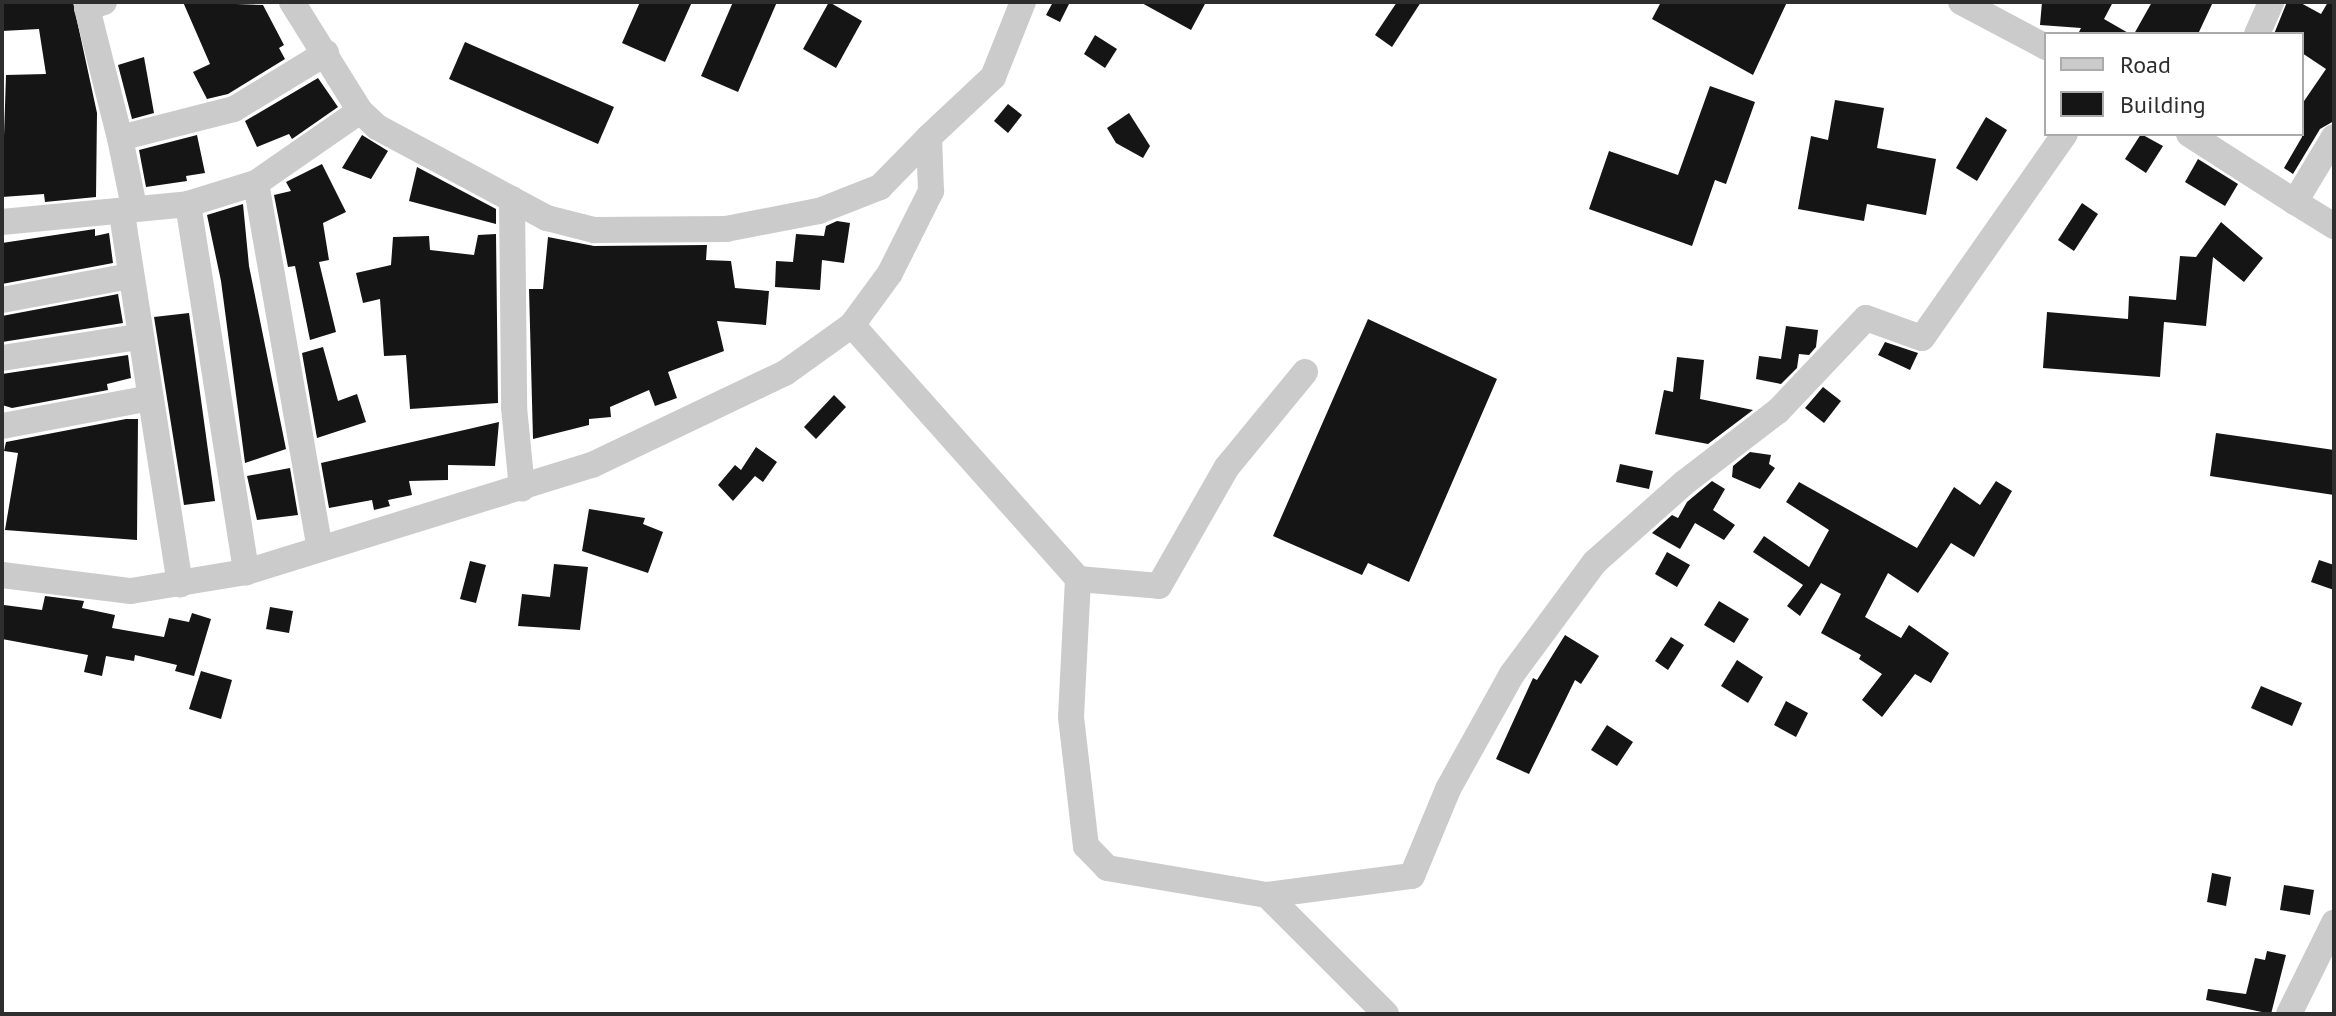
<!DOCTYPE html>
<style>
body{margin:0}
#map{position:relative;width:2336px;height:1016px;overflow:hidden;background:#fff;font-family:"PT Sans",sans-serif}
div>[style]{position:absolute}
.building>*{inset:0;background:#151515}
.minor>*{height:26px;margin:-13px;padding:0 13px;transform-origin:13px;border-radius:13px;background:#cbcbcb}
span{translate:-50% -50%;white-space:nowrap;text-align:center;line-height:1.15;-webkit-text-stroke:8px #fff;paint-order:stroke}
.frame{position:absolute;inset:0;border:4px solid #2e2e2e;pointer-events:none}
.legend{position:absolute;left:2044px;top:32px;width:260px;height:104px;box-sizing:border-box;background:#fff;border:2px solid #ababab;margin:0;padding:10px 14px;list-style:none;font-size:24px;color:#2e2e2e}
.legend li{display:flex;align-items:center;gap:16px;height:40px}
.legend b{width:40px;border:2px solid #ababab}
</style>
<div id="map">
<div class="building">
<div style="clip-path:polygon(2px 2px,73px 2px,97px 113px,96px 197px,45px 202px,44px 194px,2px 197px,6px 75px,46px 74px,39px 29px,2px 31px)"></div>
<div style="clip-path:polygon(183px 2px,263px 5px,284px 45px,279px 48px,285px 59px,228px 94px,207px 99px,193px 72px,210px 64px)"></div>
<div style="clip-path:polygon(640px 2px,692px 2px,665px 62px,622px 43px)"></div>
<div style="clip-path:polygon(733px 2px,777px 2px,738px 92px,701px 76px)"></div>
<div style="clip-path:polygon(829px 2px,862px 21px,836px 68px,803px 49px)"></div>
<div style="clip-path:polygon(1053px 2px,1070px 2px,1060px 22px,1046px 15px)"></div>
<div style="clip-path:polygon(1140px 2px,1206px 2px,1191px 30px)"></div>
<div style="clip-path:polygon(1397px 2px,1421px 2px,1392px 47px,1375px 35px)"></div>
<div style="clip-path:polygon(1661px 2px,1787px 2px,1753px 75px,1652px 19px)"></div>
<div style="clip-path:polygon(2042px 2px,2113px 2px,2104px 19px,2130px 34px,2078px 34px,2081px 28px,2040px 25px)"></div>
<div style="clip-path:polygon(2152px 2px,2213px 2px,2198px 34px,2134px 34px)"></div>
<div style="clip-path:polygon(2287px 2px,2299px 2px,2321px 14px,2328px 2px,2334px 2px,2334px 121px,2320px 129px,2293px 174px,2284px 168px,2302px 137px,2302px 104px,2326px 69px,2302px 53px,2302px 34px,2274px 34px)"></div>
<div style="clip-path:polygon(1095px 35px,1117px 49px,1105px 68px,1084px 54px)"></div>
<div style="clip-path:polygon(465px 42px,614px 107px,598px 144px,449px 79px)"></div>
<div style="clip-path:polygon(144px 57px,154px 113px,132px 119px,118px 65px)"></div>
<div style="clip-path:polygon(318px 78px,338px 107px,292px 139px,289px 134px,257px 147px,245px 121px)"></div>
<div style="clip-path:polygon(1710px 86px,1755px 102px,1726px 184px,1715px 180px,1692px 246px,1589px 209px,1609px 151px,1678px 175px)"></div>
<div style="clip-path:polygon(1835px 100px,1884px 108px,1877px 148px,1936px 159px,1926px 215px,1867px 204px,1864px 221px,1798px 209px,1811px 136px,1828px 140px)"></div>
<div style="clip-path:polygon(1008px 104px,1022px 115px,1008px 133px,994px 121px)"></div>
<div style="clip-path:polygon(1129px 113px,1150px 146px,1143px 158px,1116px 143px,1107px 128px)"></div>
<div style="clip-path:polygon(1986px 117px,2007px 130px,1977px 181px,1956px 168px)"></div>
<div style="clip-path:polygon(2141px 134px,2163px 146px,2146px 173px,2125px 159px)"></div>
<div style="clip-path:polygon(197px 135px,205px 173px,186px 176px,187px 181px,146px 187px,139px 150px)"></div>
<div style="clip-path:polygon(362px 135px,388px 151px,371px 179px,342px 168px)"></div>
<div style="clip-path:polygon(2198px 159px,2238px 184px,2225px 206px,2185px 182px)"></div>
<div style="clip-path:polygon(322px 164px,346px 212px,323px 223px,329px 260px,319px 262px,336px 332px,310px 340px,295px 266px,288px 267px,274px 195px,291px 191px,286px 182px)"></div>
<div style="clip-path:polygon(417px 167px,496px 209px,496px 224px,409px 201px)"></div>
<div style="clip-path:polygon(2082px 203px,2098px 214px,2074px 251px,2058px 240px)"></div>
<div style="clip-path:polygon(243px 204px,249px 266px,286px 449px,245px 463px,221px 281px,207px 215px)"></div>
<div style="clip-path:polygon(837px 221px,850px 223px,844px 263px,822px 260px,820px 290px,775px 287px,776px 261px,793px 262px,796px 234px,824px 236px,826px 226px)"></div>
<div style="clip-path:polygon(2221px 222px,2263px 258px,2244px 282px,2213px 257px,2206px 326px,2164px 322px,2160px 377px,2043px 368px,2047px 312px,2128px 319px,2129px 296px,2176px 300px,2180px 256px,2196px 257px)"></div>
<div style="clip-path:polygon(95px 229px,95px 236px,109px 233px,113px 263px,2px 284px,2px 243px)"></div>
<div style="clip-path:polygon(496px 234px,498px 403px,410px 409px,406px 355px,384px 356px,380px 299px,363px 303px,356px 273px,391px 265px,393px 237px,429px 236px,430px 250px,474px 255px,478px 235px)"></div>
<div style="clip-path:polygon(548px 237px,594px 246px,707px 245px,706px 260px,731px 261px,735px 288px,769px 291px,766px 325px,717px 321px,724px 351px,668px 372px,677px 398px,655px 406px,649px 390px,610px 407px,611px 417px,589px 419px,589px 425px,533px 439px,529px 289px,543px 289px)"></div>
<div style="clip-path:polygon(118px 294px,123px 323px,2px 342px,2px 316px)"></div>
<div style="clip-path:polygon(189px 313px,215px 501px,184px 505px,154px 317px)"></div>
<div style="clip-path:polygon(1368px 319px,1497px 379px,1409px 582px,1368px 563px,1362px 575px,1273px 536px)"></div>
<div style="clip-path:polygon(1786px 326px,1818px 330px,1816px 347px,1809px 355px,1799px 354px,1797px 368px,1781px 384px,1756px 379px,1759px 356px,1781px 359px)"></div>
<div style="clip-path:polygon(1885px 342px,1918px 353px,1910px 370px,1878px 355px)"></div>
<div style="clip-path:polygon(323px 347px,338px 401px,357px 394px,366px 422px,317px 438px,302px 353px)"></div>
<div style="clip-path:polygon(128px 355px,131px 378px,107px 384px,108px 390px,12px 408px,2px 405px,2px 374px)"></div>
<div style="clip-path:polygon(1677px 357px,1704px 360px,1700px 399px,1753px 410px,1708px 444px,1655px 434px,1664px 390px,1673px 392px)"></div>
<div style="clip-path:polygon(1823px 387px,1841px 401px,1824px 423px,1805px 408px)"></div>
<div style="clip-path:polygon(834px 395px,846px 407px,816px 439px,804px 427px)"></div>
<div style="clip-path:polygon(126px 419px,138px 419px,137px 540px,5px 530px,18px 453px,4px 451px,6px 442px)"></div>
<div style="clip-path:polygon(499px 422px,495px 466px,448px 465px,448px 480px,409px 481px,412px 495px,388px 500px,390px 506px,374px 510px,372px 500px,329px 508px,321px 463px)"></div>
<div style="clip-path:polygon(2216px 433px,2334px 450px,2334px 495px,2210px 476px)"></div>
<div style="clip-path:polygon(756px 447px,777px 462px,763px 482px,755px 476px,733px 501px,718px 485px,735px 465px,741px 470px)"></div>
<div style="clip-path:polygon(1750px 452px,1771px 455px,1769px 464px,1775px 468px,1760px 489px,1732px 477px,1733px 466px)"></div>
<div style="clip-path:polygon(1620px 464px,1653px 471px,1649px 489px,1616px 482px)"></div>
<div style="clip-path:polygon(290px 468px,298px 515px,257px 520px,247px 476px)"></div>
<div style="clip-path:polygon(1712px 481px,1725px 489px,1713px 510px,1735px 525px,1724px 540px,1695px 523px,1680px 549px,1652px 533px,1672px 515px,1678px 518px,1687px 502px)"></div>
<div style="clip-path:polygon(1996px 481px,2012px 491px,1974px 557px,1951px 543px,1918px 593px,1888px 573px,1865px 617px,1901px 638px,1909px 625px,1949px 653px,1931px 683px,1915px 674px,1882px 717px,1862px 700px,1882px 674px,1859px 659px,1861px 655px,1821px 633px,1841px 594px,1821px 583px,1800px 616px,1787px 606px,1803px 585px,1753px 552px,1764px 536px,1809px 567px,1829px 530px,1786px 502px,1799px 482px,1917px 548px,1954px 487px,1980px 505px)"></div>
<div style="clip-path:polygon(589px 509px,645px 518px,643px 524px,663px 532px,648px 573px,582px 551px)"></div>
<div style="clip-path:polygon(1667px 552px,1690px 565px,1677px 587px,1655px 574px)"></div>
<div style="clip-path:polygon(2319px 560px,2334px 565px,2334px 590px,2311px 582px)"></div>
<div style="clip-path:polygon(470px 561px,486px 565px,476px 603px,460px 599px)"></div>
<div style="clip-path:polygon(554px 564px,588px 567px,580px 630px,518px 626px,522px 594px,550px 597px)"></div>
<div style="clip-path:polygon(45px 596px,84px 601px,82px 608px,115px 615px,112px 628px,164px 637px,169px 618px,189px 622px,192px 613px,211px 619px,194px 676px,175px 671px,177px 665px,135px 655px,134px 661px,106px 656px,102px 676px,84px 672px,88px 655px,2px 639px,4px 605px,42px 610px)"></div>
<div style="clip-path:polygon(1719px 601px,1749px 619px,1734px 643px,1704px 625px)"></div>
<div style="clip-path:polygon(270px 607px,293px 611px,289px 633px,266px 629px)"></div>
<div style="clip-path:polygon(1565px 635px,1599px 656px,1581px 684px,1575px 680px,1529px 774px,1496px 759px,1533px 678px,1537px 680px)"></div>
<div style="clip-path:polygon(1671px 637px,1684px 645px,1668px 670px,1655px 661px)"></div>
<div style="clip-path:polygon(1737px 660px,1763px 677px,1748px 703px,1721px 686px)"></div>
<div style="clip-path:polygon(201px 671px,232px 680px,221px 719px,189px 709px)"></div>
<div style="clip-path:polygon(2261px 686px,2302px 703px,2292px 726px,2251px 708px)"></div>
<div style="clip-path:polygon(1786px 701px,1808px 713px,1796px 737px,1774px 725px)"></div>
<div style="clip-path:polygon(1607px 725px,1633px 742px,1617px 766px,1591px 750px)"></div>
<div style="clip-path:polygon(2212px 873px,2231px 877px,2226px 906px,2207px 902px)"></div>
<div style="clip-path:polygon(2284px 885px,2314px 890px,2310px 915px,2280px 910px)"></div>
<div style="clip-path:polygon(2267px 951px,2286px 955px,2271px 1014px,2206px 1000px,2208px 989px,2246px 994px,2255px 958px,2265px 960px)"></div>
</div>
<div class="minor">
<div style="left:104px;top:2px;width:18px;rotate:161deg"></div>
<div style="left:87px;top:8px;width:134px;rotate:75.8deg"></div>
<div style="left:292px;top:2px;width:128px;rotate:58deg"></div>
<div style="left:360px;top:111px;width:23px;rotate:43deg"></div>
<div style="left:377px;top:127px;width:193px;rotate:28.2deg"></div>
<div style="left:547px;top:218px;width:49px;rotate:14.3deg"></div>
<div style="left:594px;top:230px;width:132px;rotate:-0.4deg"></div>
<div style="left:726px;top:229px;width:95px;rotate:-11deg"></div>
<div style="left:819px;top:211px;width:66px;rotate:-21.5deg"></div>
<div style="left:880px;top:187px;width:70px;rotate:-45.6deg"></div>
<div style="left:1961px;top:2px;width:96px;rotate:27.9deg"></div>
<div style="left:2257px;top:34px;width:35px;rotate:-66deg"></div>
<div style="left:2189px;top:134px;width:126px;rotate:32.7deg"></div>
<div style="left:2334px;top:137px;width:76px;rotate:121deg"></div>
<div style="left:2295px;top:202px;width:46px;rotate:31.6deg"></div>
<div style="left:256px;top:183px;width:371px;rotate:80.1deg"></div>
<div style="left:512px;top:199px;width:208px;rotate:89.4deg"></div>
<div style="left:514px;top:407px;width:82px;rotate:84.4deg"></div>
<div style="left:188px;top:204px;width:373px;rotate:81deg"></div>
<div style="left:134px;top:207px;width:70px;rotate:-101.5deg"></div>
<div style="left:120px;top:138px;width:118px;rotate:-14.3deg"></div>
<div style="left:234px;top:109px;width:108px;rotate:-31.3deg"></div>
<div style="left:122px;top:214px;width:375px;rotate:81.1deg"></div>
<div style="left:2px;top:222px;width:187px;rotate:-5.5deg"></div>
<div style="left:188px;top:204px;width:71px;rotate:-17.2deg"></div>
<div style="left:256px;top:183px;width:126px;rotate:-34.7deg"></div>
<div style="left:2px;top:300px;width:130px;rotate:-10.6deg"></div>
<div style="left:852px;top:325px;width:340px;rotate:48.3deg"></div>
<div style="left:1078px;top:579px;width:138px;rotate:92.9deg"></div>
<div style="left:1071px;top:717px;width:130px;rotate:83.4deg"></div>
<div style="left:1086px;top:846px;width:30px;rotate:46deg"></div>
<div style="left:1107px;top:868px;width:162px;rotate:9.6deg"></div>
<div style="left:1267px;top:895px;width:168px;rotate:45deg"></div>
<div style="left:2px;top:358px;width:138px;rotate:-8.8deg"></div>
<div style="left:2px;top:426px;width:151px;rotate:-10.7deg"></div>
<div style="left:2px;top:575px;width:130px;rotate:7.1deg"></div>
<div style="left:131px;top:591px;width:117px;rotate:-9.4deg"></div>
<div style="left:246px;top:572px;width:362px;rotate:-17.2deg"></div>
<div style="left:592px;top:465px;width:214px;rotate:-25.5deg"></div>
<div style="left:785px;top:373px;width:82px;rotate:-35.6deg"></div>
<div style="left:852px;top:325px;width:64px;rotate:-53.8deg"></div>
<div style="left:890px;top:273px;width:92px;rotate:-63.4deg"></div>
<div style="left:931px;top:191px;width:54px;rotate:-92.1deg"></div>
<div style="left:929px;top:137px;width:88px;rotate:-43.2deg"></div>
<div style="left:993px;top:77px;width:81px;rotate:-68.2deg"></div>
<div style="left:1078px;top:579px;width:81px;rotate:4.9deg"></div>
<div style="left:1159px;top:586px;width:137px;rotate:-60.3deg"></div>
<div style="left:1227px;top:467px;width:123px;rotate:-50.6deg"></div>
<div style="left:1267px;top:895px;width:146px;rotate:-7.5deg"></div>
<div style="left:1412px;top:876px;width:94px;rotate:-67.5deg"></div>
<div style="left:1448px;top:789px;width:132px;rotate:-60.9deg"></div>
<div style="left:1512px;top:674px;width:139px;rotate:-53.5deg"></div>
<div style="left:1595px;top:562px;width:119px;rotate:-41.6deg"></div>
<div style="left:1684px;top:483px;width:118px;rotate:-37.5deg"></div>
<div style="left:1778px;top:411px;width:128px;rotate:-46.6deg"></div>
<div style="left:1866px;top:318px;width:59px;rotate:19.7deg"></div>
<div style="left:1922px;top:338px;width:249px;rotate:-55deg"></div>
<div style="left:2289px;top:1014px;width:102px;rotate:-63.7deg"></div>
</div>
<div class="frame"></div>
<ul class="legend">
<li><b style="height:10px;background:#cbcbcb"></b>Road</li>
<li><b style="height:22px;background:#151515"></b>Building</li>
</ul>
</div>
